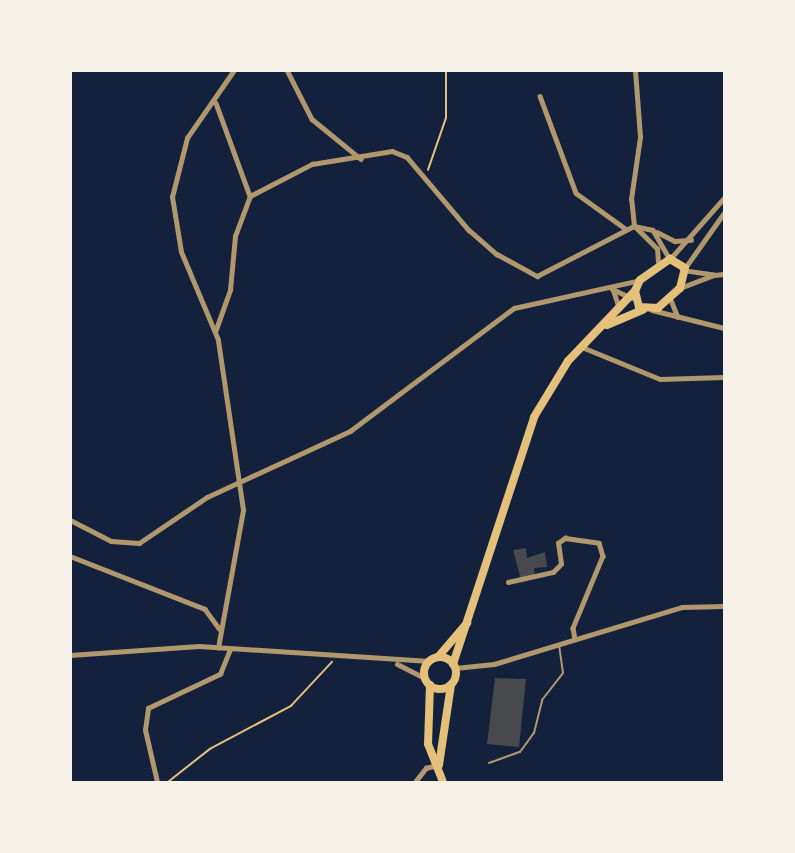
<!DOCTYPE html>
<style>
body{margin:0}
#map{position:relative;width:795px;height:853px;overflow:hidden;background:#14213d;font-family:"Sofia Sans Condensed",sans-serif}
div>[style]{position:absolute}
.building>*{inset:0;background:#48494c}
.path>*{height:1.5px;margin:-0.75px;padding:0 0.75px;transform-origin:0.75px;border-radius:0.75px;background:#e5c07b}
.service>*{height:2px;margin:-1px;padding:0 1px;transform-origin:1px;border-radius:1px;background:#b1986c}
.minor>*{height:4.5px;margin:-2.25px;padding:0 2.25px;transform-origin:2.25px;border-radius:2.25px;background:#b1986c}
.tertiary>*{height:5px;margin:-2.5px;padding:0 2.5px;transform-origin:2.5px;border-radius:2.5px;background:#b1986c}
.trunk>*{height:8px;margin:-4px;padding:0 4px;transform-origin:4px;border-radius:4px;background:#e5c07b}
.trunk>.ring{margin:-4px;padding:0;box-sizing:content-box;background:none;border:8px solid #e5c07b;border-radius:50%}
span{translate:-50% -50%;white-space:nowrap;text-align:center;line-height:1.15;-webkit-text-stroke:6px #f6f1e7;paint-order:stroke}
.frame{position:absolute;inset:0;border:72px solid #f6f1e7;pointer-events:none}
</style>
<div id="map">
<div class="building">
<div style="clip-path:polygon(526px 548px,527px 558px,545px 552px,547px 567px,534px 568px,535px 578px,521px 580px,513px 550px)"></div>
<div style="clip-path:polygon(495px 678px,526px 679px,519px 747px,487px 744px)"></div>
</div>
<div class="path">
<div style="left:428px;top:170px;width:55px;rotate:-70.9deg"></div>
<div style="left:446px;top:118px;width:48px;rotate:-90deg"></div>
<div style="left:168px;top:782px;width:53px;rotate:-38.2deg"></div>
<div style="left:210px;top:749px;width:92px;rotate:-28deg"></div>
<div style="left:291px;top:706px;width:60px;rotate:-47deg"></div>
</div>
<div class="service">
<div style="left:489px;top:763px;width:33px;rotate:-20deg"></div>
<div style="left:520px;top:752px;width:24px;rotate:-54deg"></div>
<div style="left:534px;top:733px;width:34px;rotate:-76deg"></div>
<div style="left:542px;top:700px;width:34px;rotate:-52deg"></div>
<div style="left:563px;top:673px;width:29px;rotate:-98deg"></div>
</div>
<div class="minor">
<div style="left:287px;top:70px;width:55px;rotate:63deg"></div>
<div style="left:312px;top:119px;width:63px;rotate:39.2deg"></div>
<div style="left:540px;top:96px;width:103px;rotate:69.6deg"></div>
<div style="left:576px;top:193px;width:62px;rotate:35.8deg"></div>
<div style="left:216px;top:103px;width:99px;rotate:69.9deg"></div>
<div style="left:657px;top:232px;width:20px;rotate:27deg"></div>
<div style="left:675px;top:241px;width:16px;rotate:-4deg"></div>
<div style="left:658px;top:262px;width:13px;rotate:-94deg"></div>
<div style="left:657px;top:249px;width:33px;rotate:-135deg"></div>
<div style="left:634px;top:226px;width:19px;rotate:12deg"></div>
<div style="left:653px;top:230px;width:34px;rotate:60deg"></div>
<div style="left:670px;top:259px;width:81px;rotate:-48.5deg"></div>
<div style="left:685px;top:268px;width:67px;rotate:-54.7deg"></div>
<div style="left:714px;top:275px;width:10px;rotate:-6deg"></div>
<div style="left:680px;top:288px;width:36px;rotate:-21deg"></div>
<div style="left:714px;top:275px;width:29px;rotate:-172deg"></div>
<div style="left:671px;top:300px;width:18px;rotate:68deg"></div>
<div style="left:652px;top:310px;width:74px;rotate:14deg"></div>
<div style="left:215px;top:332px;width:45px;rotate:-70.3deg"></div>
<div style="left:230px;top:290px;width:54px;rotate:-84.7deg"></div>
<div style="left:235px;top:236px;width:43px;rotate:-69.4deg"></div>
<div style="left:250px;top:196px;width:70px;rotate:-27.3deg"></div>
<div style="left:312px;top:164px;width:81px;rotate:-9.2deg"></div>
<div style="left:392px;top:151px;width:16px;rotate:22deg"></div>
<div style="left:407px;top:157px;width:96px;rotate:49.7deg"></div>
<div style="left:469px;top:230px;width:37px;rotate:41deg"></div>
<div style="left:497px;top:254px;width:46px;rotate:28.8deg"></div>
<div style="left:537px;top:276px;width:109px;rotate:-27.3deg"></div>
<div style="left:634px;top:226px;width:27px;rotate:-96deg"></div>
<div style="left:631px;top:199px;width:63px;rotate:-81.7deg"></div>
<div style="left:640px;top:137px;width:67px;rotate:-94.3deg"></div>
<div style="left:582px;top:347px;width:84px;rotate:22.3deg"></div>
<div style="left:660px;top:379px;width:64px;rotate:-1.8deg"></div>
<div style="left:70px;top:556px;width:145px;rotate:21.4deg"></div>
<div style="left:205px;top:609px;width:24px;rotate:54deg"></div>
<div style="left:508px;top:582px;width:46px;rotate:-12.5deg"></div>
<div style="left:553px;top:572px;width:11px;rotate:-45deg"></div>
<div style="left:561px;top:564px;width:21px;rotate:-98deg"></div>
<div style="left:558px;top:543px;width:9px;rotate:-36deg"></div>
<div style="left:565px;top:538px;width:34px;rotate:8deg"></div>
<div style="left:599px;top:543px;width:14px;rotate:73deg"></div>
<div style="left:603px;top:556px;width:78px;rotate:112.6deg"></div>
<div style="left:573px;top:628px;width:11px;rotate:80deg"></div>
<div style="left:218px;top:648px;width:140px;rotate:-79.7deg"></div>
<div style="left:243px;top:510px;width:172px;rotate:-98.4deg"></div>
<div style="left:218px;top:340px;width:95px;rotate:-112.8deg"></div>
<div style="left:181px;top:252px;width:56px;rotate:-99.3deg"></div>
<div style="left:172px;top:197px;width:61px;rotate:-75.7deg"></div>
<div style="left:187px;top:138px;width:83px;rotate:-55.3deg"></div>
<div style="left:157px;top:782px;width:53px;rotate:-103deg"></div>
<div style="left:145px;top:730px;width:22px;rotate:-82deg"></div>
<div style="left:148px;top:708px;width:80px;rotate:-25.3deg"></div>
<div style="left:220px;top:674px;width:27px;rotate:-68deg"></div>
<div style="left:415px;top:782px;width:18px;rotate:-52deg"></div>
<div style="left:426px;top:768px;width:11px;rotate:-15deg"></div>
</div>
<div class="tertiary">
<div style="left:612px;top:289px;width:21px;rotate:25deg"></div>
<div style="left:613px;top:290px;width:19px;rotate:72deg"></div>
<div style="left:70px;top:520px;width:46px;rotate:27.1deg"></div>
<div style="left:111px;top:541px;width:28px;rotate:4deg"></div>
<div style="left:139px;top:543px;width:82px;rotate:-34.1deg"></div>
<div style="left:207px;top:497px;width:157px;rotate:-24.8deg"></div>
<div style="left:350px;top:431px;width:205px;rotate:-36.9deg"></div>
<div style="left:514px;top:308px;width:129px;rotate:-12.5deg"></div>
<div style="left:70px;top:655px;width:129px;rotate:-4deg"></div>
<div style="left:199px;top:646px;width:231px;rotate:3.7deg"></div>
<div style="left:397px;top:664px;width:33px;rotate:27deg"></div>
<div style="left:455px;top:668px;width:39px;rotate:-6deg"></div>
<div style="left:494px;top:664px;width:196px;rotate:-16.9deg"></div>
<div style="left:682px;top:607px;width:42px;rotate:-1.4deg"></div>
</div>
<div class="trunk">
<div style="left:670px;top:259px;width:17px;rotate:31deg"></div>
<div style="left:685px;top:268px;width:21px;rotate:104deg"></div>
<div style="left:680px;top:288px;width:30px;rotate:138deg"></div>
<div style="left:658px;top:308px;width:19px;rotate:-177deg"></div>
<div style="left:639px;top:307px;width:16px;rotate:-104deg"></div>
<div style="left:635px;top:291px;width:12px;rotate:-66deg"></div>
<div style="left:640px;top:280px;width:37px;rotate:-35deg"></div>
<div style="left:607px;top:325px;width:39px;rotate:-23deg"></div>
<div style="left:438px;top:657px;width:45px;rotate:-49.5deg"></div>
<div class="ring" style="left:424px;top:657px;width:24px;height:24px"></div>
<div style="left:453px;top:664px;width:260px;rotate:-71.8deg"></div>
<div style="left:534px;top:417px;width:66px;rotate:-58.7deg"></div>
<div style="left:568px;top:361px;width:97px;rotate:-46.3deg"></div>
<div style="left:430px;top:685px;width:59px;rotate:91.9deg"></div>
<div style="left:428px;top:744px;width:41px;rotate:68.5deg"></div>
<div style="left:439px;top:765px;width:81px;rotate:-81.5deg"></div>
</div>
<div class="frame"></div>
</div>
